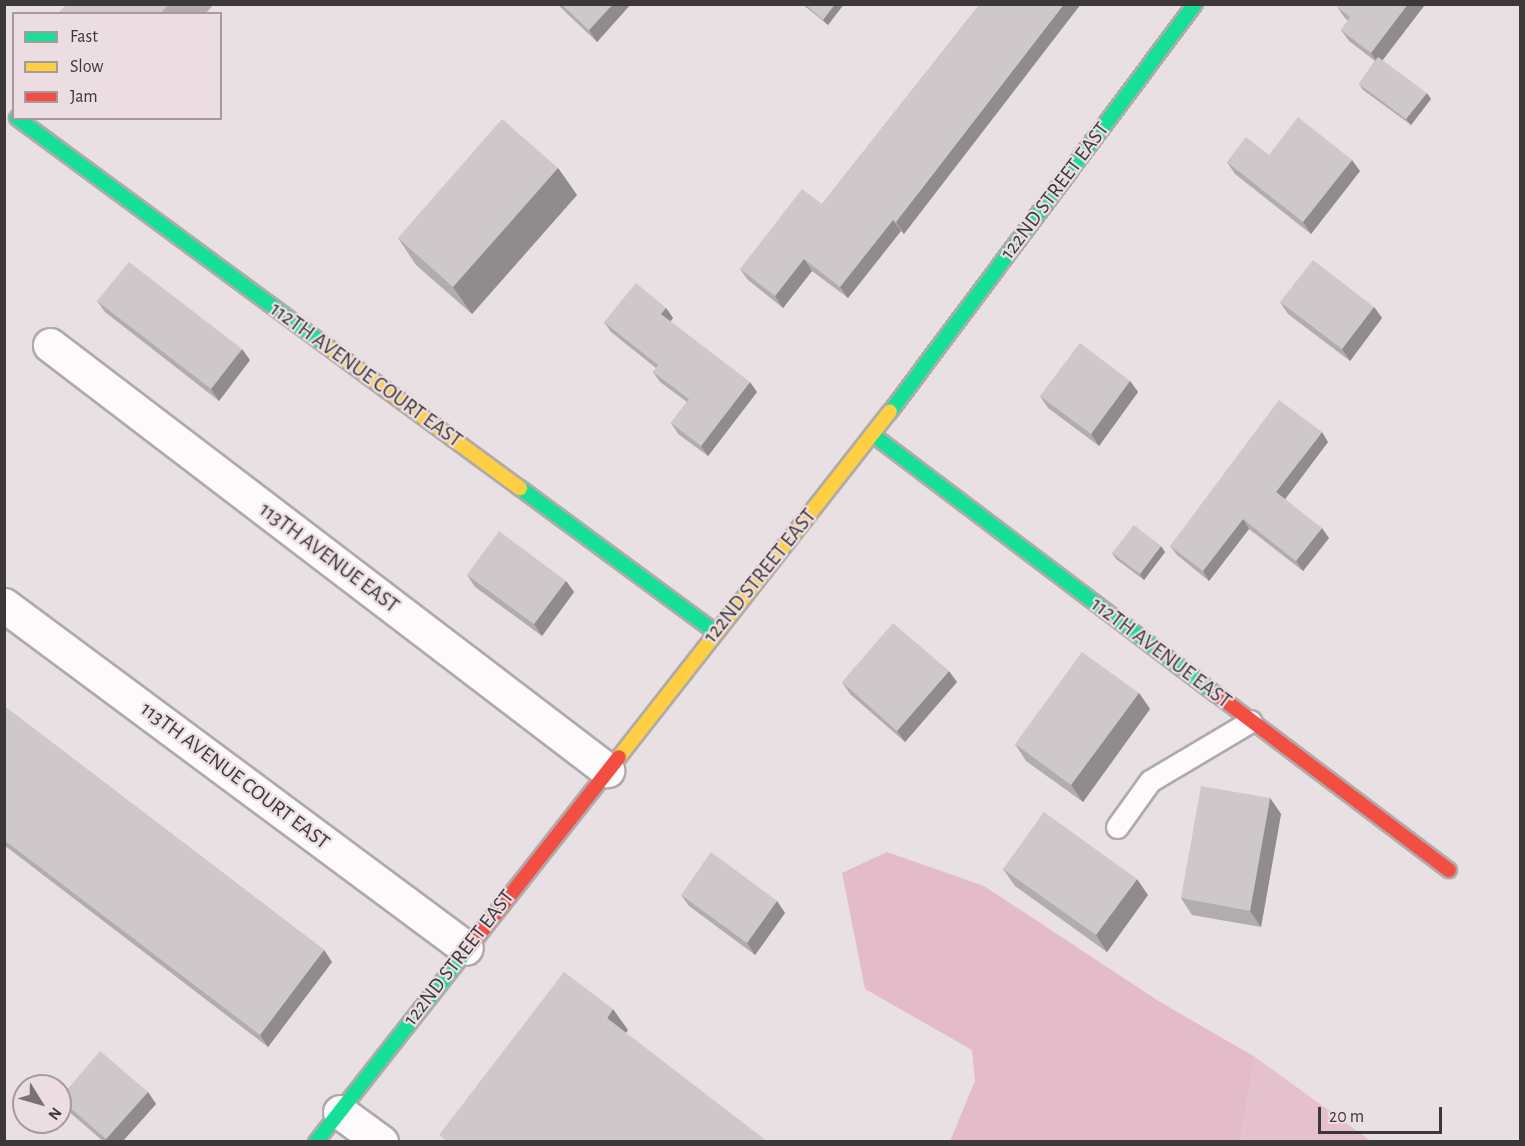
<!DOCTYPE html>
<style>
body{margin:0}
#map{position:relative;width:1525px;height:1146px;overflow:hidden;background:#e8e0e2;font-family:"Alegreya Sans",sans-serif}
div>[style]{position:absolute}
.green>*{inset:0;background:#e5c1cd}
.forest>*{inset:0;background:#e3bbc9}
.roads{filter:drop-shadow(2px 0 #afaaab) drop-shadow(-2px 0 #afaaab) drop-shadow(0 2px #afaaab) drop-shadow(0 -2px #afaaab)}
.lane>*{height:21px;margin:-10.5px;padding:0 10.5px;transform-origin:10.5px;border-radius:10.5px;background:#fcfafb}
.street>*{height:33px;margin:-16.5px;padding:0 16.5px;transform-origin:16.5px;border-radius:16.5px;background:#fcfafb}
.fast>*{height:14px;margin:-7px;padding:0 7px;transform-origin:7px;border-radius:7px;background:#16e098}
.slow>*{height:14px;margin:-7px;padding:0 7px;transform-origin:7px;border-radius:7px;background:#ffcf43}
.jam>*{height:14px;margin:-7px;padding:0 7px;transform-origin:7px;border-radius:7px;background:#f24e42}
.wall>*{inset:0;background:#b1acae}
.shaded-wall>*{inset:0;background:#908c8d}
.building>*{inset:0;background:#cec8ca}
span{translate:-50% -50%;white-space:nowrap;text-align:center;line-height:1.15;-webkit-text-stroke:4.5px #ebdde1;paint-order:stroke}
.street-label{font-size:21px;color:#3c3739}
.frame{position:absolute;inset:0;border:6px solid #3c3739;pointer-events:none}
.legend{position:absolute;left:12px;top:12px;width:210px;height:108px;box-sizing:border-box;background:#ebdde1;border:2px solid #a59b9e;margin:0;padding:8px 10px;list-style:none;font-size:18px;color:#3c3739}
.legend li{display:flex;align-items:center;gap:12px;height:30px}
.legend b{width:30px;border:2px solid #a59b9e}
.north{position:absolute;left:12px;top:1074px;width:60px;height:60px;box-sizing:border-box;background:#ebdde1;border:2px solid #a59b9e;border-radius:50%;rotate:127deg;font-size:16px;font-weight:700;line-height:24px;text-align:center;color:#3c3739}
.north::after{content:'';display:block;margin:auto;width:21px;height:27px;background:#787274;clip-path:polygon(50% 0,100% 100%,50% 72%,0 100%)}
.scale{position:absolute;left:1318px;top:1107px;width:124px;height:27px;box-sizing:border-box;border:3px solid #3c3739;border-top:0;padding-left:8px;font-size:18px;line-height:21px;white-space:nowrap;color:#3c3739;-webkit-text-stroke:4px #ebdde1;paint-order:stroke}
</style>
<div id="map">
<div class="green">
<div style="clip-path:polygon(1255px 1057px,1371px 1141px,1240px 1142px)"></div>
</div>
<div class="forest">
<div style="clip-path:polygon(887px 852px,984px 886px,1160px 1002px,1255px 1057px,1240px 1141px,950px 1141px,975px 1081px,972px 1050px,865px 989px,842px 873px)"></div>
</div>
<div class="roads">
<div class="lane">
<div style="left:1117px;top:827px;width:57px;rotate:-54.3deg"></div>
<div style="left:1150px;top:781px;width:117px;rotate:-30.7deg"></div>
</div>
<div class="street">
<div style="left:50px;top:345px;width:701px;rotate:37.34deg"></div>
<div style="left:4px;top:605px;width:575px;rotate:36.59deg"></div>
<div style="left:340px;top:1112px;width:51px;rotate:36.2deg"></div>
</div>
<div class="fast">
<div style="left:17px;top:118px;width:383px;rotate:36.4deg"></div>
<div style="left:890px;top:412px;width:509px;rotate:-53.22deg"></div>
<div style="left:873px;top:435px;width:430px;rotate:37.1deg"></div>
<div style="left:520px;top:488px;width:242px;rotate:36.4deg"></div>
<div style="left:316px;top:1142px;width:251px;rotate:-51.8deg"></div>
</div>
<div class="slow">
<div style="left:325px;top:345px;width:242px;rotate:36.3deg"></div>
<div style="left:619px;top:757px;width:439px;rotate:-51.9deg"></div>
</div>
<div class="jam">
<div style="left:1216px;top:694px;width:292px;rotate:37.1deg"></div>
<div style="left:471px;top:945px;width:239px;rotate:-51.8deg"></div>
</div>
</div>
<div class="wall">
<div style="clip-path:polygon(67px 4px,214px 4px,205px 14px,58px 14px)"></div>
<div style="clip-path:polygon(557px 4px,631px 4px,597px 42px)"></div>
<div style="clip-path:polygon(802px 4px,844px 4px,828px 25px)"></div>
<div style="clip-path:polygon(980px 4px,904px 234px,901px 231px,848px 298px,812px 271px,783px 308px,748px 280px,740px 269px,822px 204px)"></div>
<div style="clip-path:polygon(1424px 6px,1382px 60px,1431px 99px,1411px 125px,1363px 90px,1359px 84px,1375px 61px,1349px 41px,1341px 30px,1348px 21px,1345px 18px,1337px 7px)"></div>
<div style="clip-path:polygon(1269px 155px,1360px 171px,1311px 234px,1235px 174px,1227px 162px)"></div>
<div style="clip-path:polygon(558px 168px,577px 195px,472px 314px,416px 265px,398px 238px)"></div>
<div style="clip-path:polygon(97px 301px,250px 360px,219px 401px,105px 312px)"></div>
<div style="clip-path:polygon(1280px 302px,1374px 307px,1382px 318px,1350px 361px,1288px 314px)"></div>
<div style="clip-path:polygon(666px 308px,673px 318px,670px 321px,757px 392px,708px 456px,678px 434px,671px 423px,687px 402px,660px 382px,653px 372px,656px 368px,611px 332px,604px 322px)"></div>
<div style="clip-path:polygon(1130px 381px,1138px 392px,1099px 446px,1048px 408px,1040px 396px)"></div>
<div style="clip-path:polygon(1328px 442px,1285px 499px,1329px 538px,1303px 571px,1249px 529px,1209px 581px,1177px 555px,1170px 546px)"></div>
<div style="clip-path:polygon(1165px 552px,1144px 580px,1116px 559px,1112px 553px)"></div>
<div style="clip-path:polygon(467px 575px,566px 581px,574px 592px,542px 636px,475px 587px)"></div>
<div style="clip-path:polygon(842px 682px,957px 682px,905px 742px,850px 694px)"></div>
<div style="clip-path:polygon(1139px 693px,1150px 709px,1083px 802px,1026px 761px,1015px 744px)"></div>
<div style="clip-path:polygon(4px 706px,324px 950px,332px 962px,268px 1047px,4px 845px)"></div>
<div style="clip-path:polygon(1270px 798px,1281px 814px,1261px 927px,1192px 915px,1181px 898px)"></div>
<div style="clip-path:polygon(1003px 869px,1148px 895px,1107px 952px,1015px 886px)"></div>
<div style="clip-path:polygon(681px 895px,777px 901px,785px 913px,755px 955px,689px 906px)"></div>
<div style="clip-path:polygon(148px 1092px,156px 1104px,122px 1142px,104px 1142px,67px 1110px,60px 1100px)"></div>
</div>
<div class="shaded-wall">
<div style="clip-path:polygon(613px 4px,631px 4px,597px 42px,589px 30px)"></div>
<div style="clip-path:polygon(835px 4px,844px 4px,828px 25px,823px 20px)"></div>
<div style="clip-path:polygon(1064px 4px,1081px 4px,904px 234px,896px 222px)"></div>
<div style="clip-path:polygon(1408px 4px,1423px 4px,1424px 6px,1379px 65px,1371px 53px)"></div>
<div style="clip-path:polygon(1427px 93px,1431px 99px,1411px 125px,1406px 119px)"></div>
<div style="clip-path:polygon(1352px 160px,1360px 171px,1311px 234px,1303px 222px)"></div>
<div style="clip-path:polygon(558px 168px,577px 195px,472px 314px,453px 287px)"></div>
<div style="clip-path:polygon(893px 220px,901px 231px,848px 298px,840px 287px)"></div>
<div style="clip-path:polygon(804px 259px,812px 271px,783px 308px,775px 296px)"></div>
<div style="clip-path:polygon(1374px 307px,1382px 318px,1350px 361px,1342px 349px)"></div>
<div style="clip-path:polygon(666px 308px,673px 318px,668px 324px,661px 314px)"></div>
<div style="clip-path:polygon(242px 349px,250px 360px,219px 401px,211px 389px)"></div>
<div style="clip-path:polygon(1130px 381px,1138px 392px,1099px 446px,1091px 434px)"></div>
<div style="clip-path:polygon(750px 382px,757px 392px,708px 456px,701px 446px)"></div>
<div style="clip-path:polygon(1322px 432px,1328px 442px,1283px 502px,1276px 492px)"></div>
<div style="clip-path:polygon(1243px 519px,1249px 529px,1209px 581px,1203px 571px)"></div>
<div style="clip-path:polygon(1322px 528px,1329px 538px,1303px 571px,1296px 561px)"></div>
<div style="clip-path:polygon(1161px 546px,1165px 552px,1144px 580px,1140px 574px)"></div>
<div style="clip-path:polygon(566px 581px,574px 592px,542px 636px,534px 624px)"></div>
<div style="clip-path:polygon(949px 671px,957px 682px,905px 742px,897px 731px)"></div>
<div style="clip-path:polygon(1139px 693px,1150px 709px,1083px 802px,1071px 785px)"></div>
<div style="clip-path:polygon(1270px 798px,1281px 814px,1261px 927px,1250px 911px)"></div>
<div style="clip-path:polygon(1137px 879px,1148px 895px,1107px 952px,1096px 935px)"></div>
<div style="clip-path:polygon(777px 901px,785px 913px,755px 955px,747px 943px)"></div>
<div style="clip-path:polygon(324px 950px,332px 962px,268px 1047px,260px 1035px)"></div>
<div style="clip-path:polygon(613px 1009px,628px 1030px,622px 1039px,607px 1018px)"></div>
<div style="clip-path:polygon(148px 1092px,156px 1104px,122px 1142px,108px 1142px,106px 1139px)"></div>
</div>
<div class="building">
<div style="clip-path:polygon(67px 4px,169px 4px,160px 14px,58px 14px)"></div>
<div style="clip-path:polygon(561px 4px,613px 4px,589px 30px)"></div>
<div style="clip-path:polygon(805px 4px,835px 4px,823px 20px)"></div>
<div style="clip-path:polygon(980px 4px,1064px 4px,896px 222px,893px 220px,840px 287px,804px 259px,775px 296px,740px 269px,802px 189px,822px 204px)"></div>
<div style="clip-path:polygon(1338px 4px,1408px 4px,1371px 53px,1341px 30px,1350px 17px,1337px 7px)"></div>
<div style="clip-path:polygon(1378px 57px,1427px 93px,1406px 119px,1359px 84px)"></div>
<div style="clip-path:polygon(1298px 117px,1352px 160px,1303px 222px,1227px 162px,1246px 137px,1269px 155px)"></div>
<div style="clip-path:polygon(502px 119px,558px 168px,453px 287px,398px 238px)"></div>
<div style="clip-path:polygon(1313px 260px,1374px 307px,1342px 349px,1280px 302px)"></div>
<div style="clip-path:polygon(129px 262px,242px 349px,211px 389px,97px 301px)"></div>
<div style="clip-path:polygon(636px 283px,666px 308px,661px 314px,750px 382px,701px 446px,671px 423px,689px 399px,653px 372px,658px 365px,604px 322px)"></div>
<div style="clip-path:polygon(1080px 343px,1130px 381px,1091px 434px,1040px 396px)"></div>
<div style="clip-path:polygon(1279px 400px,1322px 432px,1276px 492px,1322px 528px,1296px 561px,1243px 519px,1203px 571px,1170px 546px)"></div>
<div style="clip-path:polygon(1134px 525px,1161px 546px,1140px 574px,1112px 553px)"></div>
<div style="clip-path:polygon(499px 531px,566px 581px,534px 624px,467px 575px)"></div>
<div style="clip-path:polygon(893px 623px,949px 671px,897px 731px,842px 682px)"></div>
<div style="clip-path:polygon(1082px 652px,1139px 693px,1071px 785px,1015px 744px)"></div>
<div style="clip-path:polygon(4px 706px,324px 950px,260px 1035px,4px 840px)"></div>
<div style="clip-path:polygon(1201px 786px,1270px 798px,1250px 911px,1181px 898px)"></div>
<div style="clip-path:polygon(1044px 812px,1137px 879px,1096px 935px,1003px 869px)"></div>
<div style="clip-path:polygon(711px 852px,777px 901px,747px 943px,681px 895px)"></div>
<div style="clip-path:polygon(564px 972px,613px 1009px,607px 1018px,768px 1142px,448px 1142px,439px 1135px)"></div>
<div style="clip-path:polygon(100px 1051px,148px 1092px,106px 1139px,60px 1099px,60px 1098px)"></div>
</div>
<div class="street-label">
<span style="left:1055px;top:191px;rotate:-53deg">122ND STREET EAST</span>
<span style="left:366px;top:375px;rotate:36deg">112TH AVENUE COURT EAST</span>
<span style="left:329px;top:558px;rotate:37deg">113TH AVENUE EAST</span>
<span style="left:760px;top:576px;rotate:-51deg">122ND STREET EAST</span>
<span style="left:1161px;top:653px;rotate:37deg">112TH AVENUE EAST</span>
<span style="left:235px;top:776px;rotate:37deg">113TH AVENUE COURT EAST</span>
<span style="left:459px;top:958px;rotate:-52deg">122ND STREET EAST</span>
</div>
<div class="frame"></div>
<ul class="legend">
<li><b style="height:8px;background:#16e098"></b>Fast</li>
<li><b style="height:8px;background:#ffcf43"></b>Slow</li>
<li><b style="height:8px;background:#f24e42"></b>Jam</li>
</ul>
<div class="north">N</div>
<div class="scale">20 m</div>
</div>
